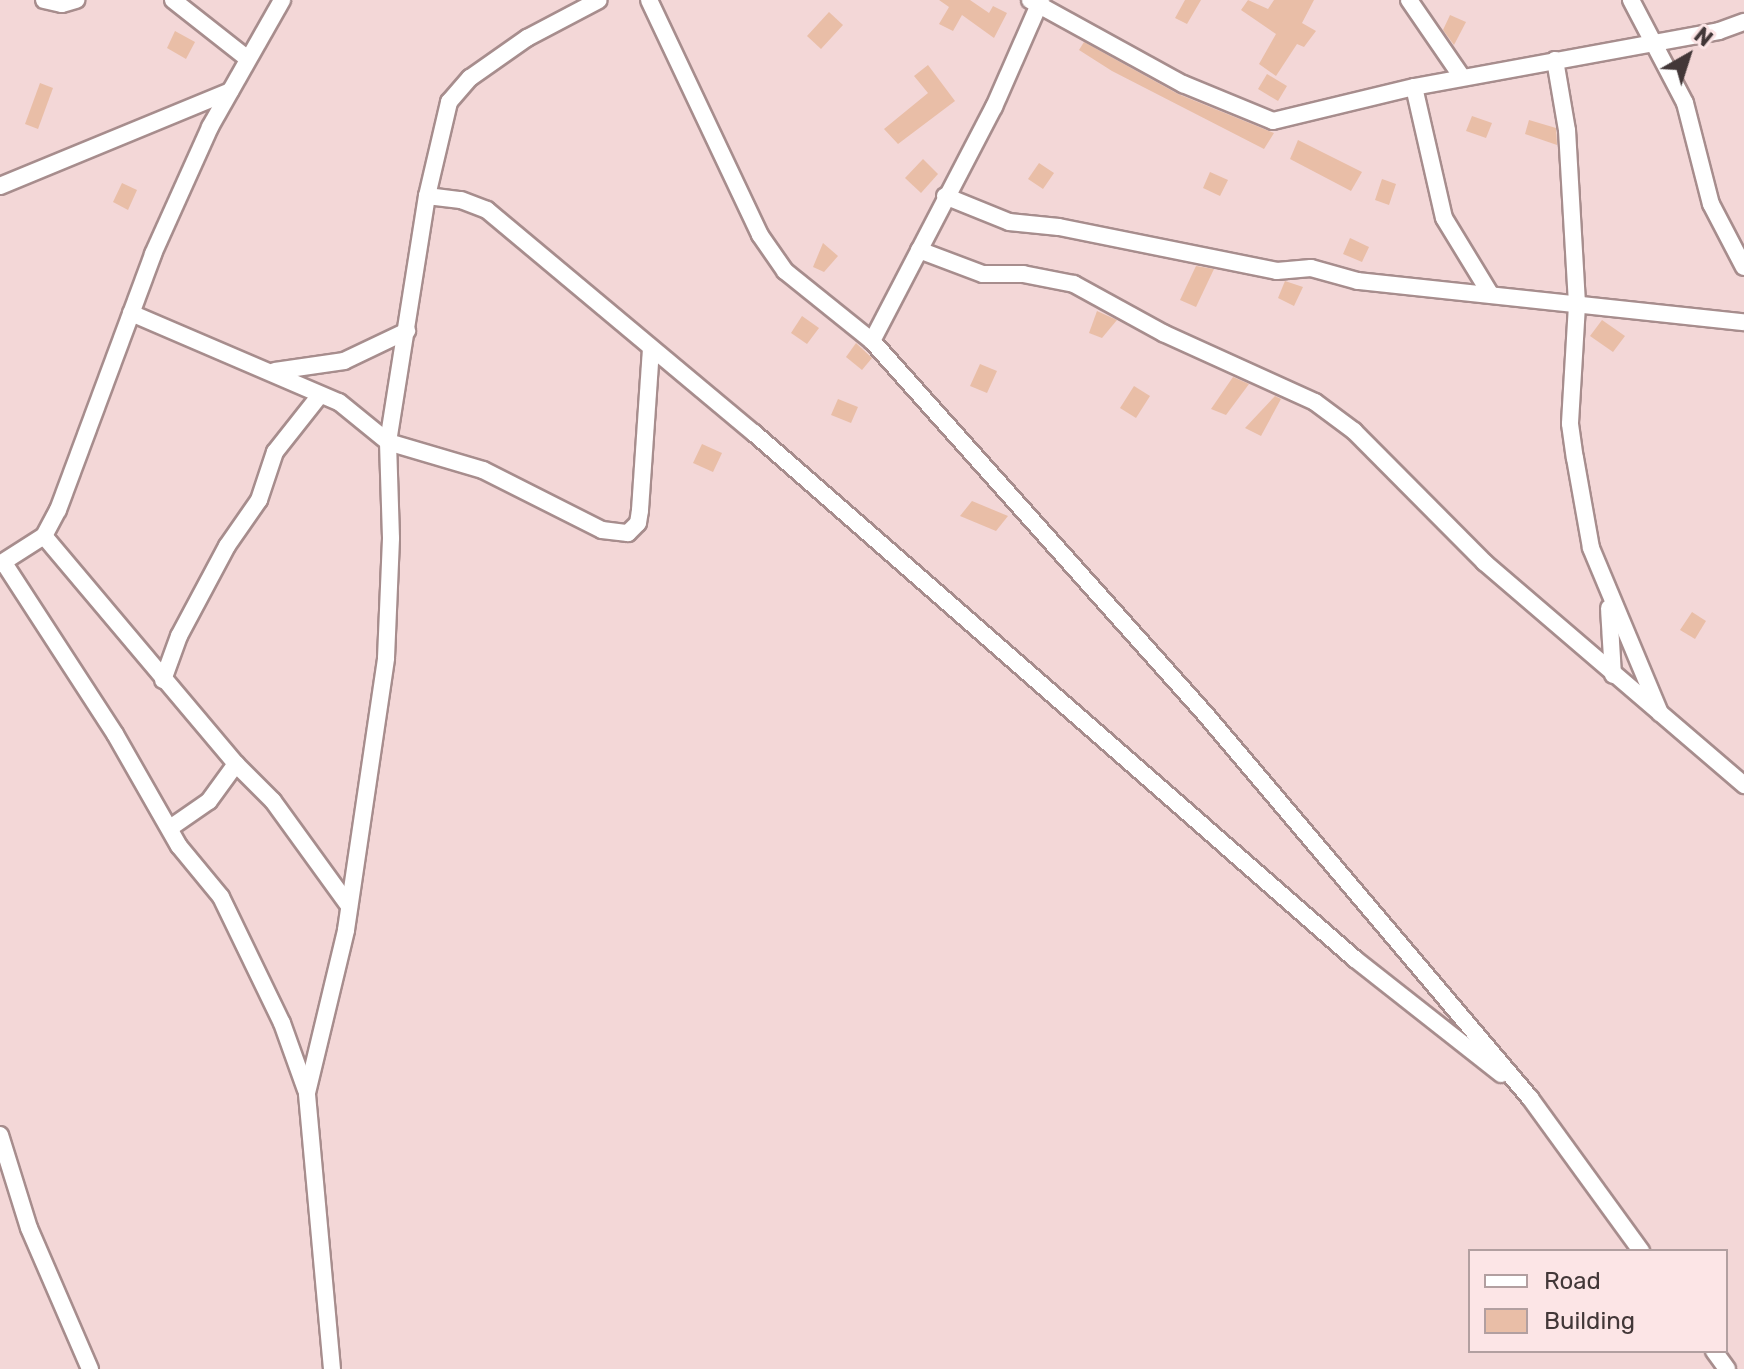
<!DOCTYPE html>
<style>
body{margin:0}
#map{position:relative;width:1744px;height:1369px;overflow:hidden;background:#f3d7d7;font-family:Rubik,sans-serif}
div>[style]{position:absolute}
.building>*{inset:0;background:#e9bea7}
.roads{filter:drop-shadow(2px 0 #a78d8d) drop-shadow(-2px 0 #a78d8d) drop-shadow(0 2px #a78d8d) drop-shadow(0 -2px #a78d8d)}
.minor>*{height:16px;margin:-8px;padding:0 8px;transform-origin:8px;border-radius:8px;background:#fff}
span{translate:-50% -50%;white-space:nowrap;text-align:center;line-height:1.15;-webkit-text-stroke:6px #fce5e6;paint-order:stroke}
.legend{position:absolute;left:1468px;top:1249px;width:260px;height:104px;box-sizing:border-box;background:#fce5e6;border:2px solid #b29fa0;margin:0;padding:10px 14px;list-style:none;font-size:24px;color:#423738}
.legend li{display:flex;align-items:center;gap:16px;height:40px}
.legend b{width:40px;border:2px solid #b29fa0}
.north{position:absolute;left:1648px;top:16px;width:80px;height:80px;-webkit-text-stroke:6px #fce5e6;paint-order:stroke;rotate:39deg;font-size:22px;font-weight:700;line-height:32px;text-align:center;color:#423738}
.north::after{content:'';display:block;margin:auto;width:28px;height:36px;background:#423738;clip-path:polygon(50% 0,100% 100%,50% 72%,0 100%)}
</style>
<div id="map">
<div class="building">
<div style="clip-path:polygon(939px 0,970px 0,989px 13px,993px 6px,1007px 13px,994px 38px,962px 15px,953px 31px,939px 24px,949px 7px)"></div>
<div style="clip-path:polygon(1185px 0,1201px 0,1187px 24px,1175px 18px)"></div>
<div style="clip-path:polygon(1248px 0,1268px 9px,1274px 0,1314px 0,1302px 23px,1316px 31px,1304px 47px,1297px 44px,1276px 76px,1259px 64px,1276px 34px,1241px 10px)"></div>
<div style="clip-path:polygon(829px 12px,843px 25px,821px 49px,807px 36px)"></div>
<div style="clip-path:polygon(1450px 15px,1466px 22px,1454px 45px,1443px 30px)"></div>
<div style="clip-path:polygon(175px 31px,195px 42px,186px 59px,167px 48px)"></div>
<div style="clip-path:polygon(1084px 42px,1178px 94px,1274px 133px,1264px 149px,1112px 71px,1079px 50px)"></div>
<div style="clip-path:polygon(928px 65px,955px 101px,898px 144px,884px 129px,928px 93px,914px 76px)"></div>
<div style="clip-path:polygon(1267px 74px,1287px 86px,1278px 101px,1258px 89px)"></div>
<div style="clip-path:polygon(40px 83px,53px 88px,38px 129px,25px 124px)"></div>
<div style="clip-path:polygon(1472px 116px,1492px 123px,1486px 138px,1466px 131px)"></div>
<div style="clip-path:polygon(1529px 120px,1556px 128px,1557px 145px,1525px 134px)"></div>
<div style="clip-path:polygon(1298px 140px,1362px 172px,1351px 191px,1290px 159px)"></div>
<div style="clip-path:polygon(923px 159px,938px 174px,921px 193px,905px 178px)"></div>
<div style="clip-path:polygon(1039px 163px,1054px 173px,1043px 189px,1028px 179px)"></div>
<div style="clip-path:polygon(1210px 172px,1228px 180px,1220px 196px,1203px 188px)"></div>
<div style="clip-path:polygon(1382px 179px,1396px 184px,1389px 205px,1375px 200px)"></div>
<div style="clip-path:polygon(122px 183px,137px 190px,128px 210px,113px 202px)"></div>
<div style="clip-path:polygon(1350px 238px,1369px 247px,1362px 262px,1343px 254px)"></div>
<div style="clip-path:polygon(823px 243px,838px 256px,824px 272px,813px 267px)"></div>
<div style="clip-path:polygon(1196px 266px,1214px 269px,1196px 307px,1180px 300px)"></div>
<div style="clip-path:polygon(1285px 281px,1303px 287px,1294px 306px,1278px 298px)"></div>
<div style="clip-path:polygon(1097px 311px,1117px 320px,1102px 338px,1089px 333px)"></div>
<div style="clip-path:polygon(802px 316px,819px 328px,807px 344px,791px 333px)"></div>
<div style="clip-path:polygon(1602px 320px,1625px 336px,1613px 352px,1590px 336px)"></div>
<div style="clip-path:polygon(856px 343px,872px 358px,862px 370px,846px 357px)"></div>
<div style="clip-path:polygon(980px 364px,997px 371px,987px 393px,970px 386px)"></div>
<div style="clip-path:polygon(1233px 377px,1249px 384px,1226px 415px,1211px 409px)"></div>
<div style="clip-path:polygon(1134px 386px,1150px 396px,1136px 418px,1120px 408px)"></div>
<div style="clip-path:polygon(1275px 396px,1281px 399px,1261px 436px,1245px 428px)"></div>
<div style="clip-path:polygon(838px 399px,858px 407px,851px 423px,831px 415px)"></div>
<div style="clip-path:polygon(702px 444px,722px 453px,713px 472px,693px 463px)"></div>
<div style="clip-path:polygon(972px 501px,1008px 516px,996px 531px,960px 516px)"></div>
<div style="clip-path:polygon(1692px 612px,1706px 621px,1695px 639px,1680px 630px)"></div>
</div>
<div class="roads">
<div class="minor">
<div style="left:44px;top:0;width:18px;rotate:13deg"></div>
<div style="left:62px;top:4px;width:15px;rotate:-16deg"></div>
<div style="left:173px;top:0;width:95px;rotate:38.2deg"></div>
<div style="left:649px;top:0;width:260px;rotate:64.7deg"></div>
<div style="left:760px;top:235px;width:44px;rotate:55.2deg"></div>
<div style="left:785px;top:271px;width:112px;rotate:38.8deg"></div>
<div style="left:872px;top:341px;width:501px;rotate:48.23deg"></div>
<div style="left:1206px;top:715px;width:502px;rotate:49.77deg"></div>
<div style="left:1530px;top:1098px;width:189px;rotate:54deg"></div>
<div style="left:1030px;top:0;width:175px;rotate:28.8deg"></div>
<div style="left:1183px;top:84px;width:97px;rotate:22.3deg"></div>
<div style="left:1273px;top:121px;width:145px;rotate:-13.6deg"></div>
<div style="left:1414px;top:87px;width:310px;rotate:-10.4deg"></div>
<div style="left:1719px;top:31px;width:27px;rotate:-20deg"></div>
<div style="left:1409px;top:0;width:93px;rotate:55.5deg"></div>
<div style="left:1631px;top:0;width:116px;rotate:62.3deg"></div>
<div style="left:1685px;top:103px;width:104px;rotate:75.6deg"></div>
<div style="left:1711px;top:204px;width:71px;rotate:62.4deg"></div>
<div style="left:1555px;top:60px;width:71px;rotate:80.3deg"></div>
<div style="left:1567px;top:130px;width:175px;rotate:86.7deg"></div>
<div style="left:1577px;top:305px;width:119px;rotate:93.4deg"></div>
<div style="left:1570px;top:424px;width:34px;rotate:82deg"></div>
<div style="left:1575px;top:458px;width:91px;rotate:79.9deg"></div>
<div style="left:1591px;top:548px;width:179px;rotate:67.3deg"></div>
<div style="left:1414px;top:87px;width:134px;rotate:77.1deg"></div>
<div style="left:1444px;top:218px;width:90px;rotate:58.6deg"></div>
<div style="left:0;top:186px;width:249px;rotate:-22.4deg"></div>
<div style="left:427px;top:196px;width:34px;rotate:7deg"></div>
<div style="left:461px;top:200px;width:28px;rotate:21deg"></div>
<div style="left:487px;top:210px;width:348px;rotate:39.9deg"></div>
<div style="left:754px;top:433px;width:799px;rotate:41.19deg"></div>
<div style="left:1355px;top:959px;width:186px;rotate:38.2deg"></div>
<div style="left:945px;top:196px;width:69px;rotate:22.1deg"></div>
<div style="left:1009px;top:222px;width:50px;rotate:5.7deg"></div>
<div style="left:1059px;top:227px;width:222px;rotate:11.4deg"></div>
<div style="left:1277px;top:271px;width:34px;rotate:-5deg"></div>
<div style="left:1311px;top:268px;width:49px;rotate:15.5deg"></div>
<div style="left:1358px;top:281px;width:388px;rotate:6.1deg"></div>
<div style="left:919px;top:250px;width:68px;rotate:20.6deg"></div>
<div style="left:983px;top:274px;width:40px"></div>
<div style="left:1023px;top:274px;width:52px;rotate:11.1deg"></div>
<div style="left:1074px;top:284px;width:102px;rotate:28.8deg"></div>
<div style="left:1163px;top:333px;width:167px;rotate:24.4deg"></div>
<div style="left:1315px;top:402px;width:49px;rotate:36.6deg"></div>
<div style="left:1354px;top:431px;width:185px;rotate:45.2deg"></div>
<div style="left:1484px;top:562px;width:343px;rotate:40.6deg"></div>
<div style="left:131px;top:313px;width:226px;rotate:23.2deg"></div>
<div style="left:339px;top:402px;width:63px;rotate:39.2deg"></div>
<div style="left:388px;top:442px;width:99px;rotate:16.4deg"></div>
<div style="left:483px;top:470px;width:133px;rotate:26.8deg"></div>
<div style="left:602px;top:530px;width:26px;rotate:7deg"></div>
<div style="left:628px;top:533px;width:14px;rotate:-45deg"></div>
<div style="left:638px;top:523px;width:13px;rotate:-81deg"></div>
<div style="left:640px;top:510px;width:161px;rotate:-86.1deg"></div>
<div style="left:872px;top:341px;width:264px;rotate:-62.5deg"></div>
<div style="left:994px;top:107px;width:117px;rotate:-66.3deg"></div>
<div style="left:275px;top:371px;width:70px;rotate:-8.2deg"></div>
<div style="left:344px;top:361px;width:70px;rotate:-25.5deg"></div>
<div style="left:44px;top:536px;width:298px;rotate:49.9deg"></div>
<div style="left:236px;top:764px;width:52px;rotate:45deg"></div>
<div style="left:273px;top:801px;width:130px;rotate:54.1deg"></div>
<div style="left:4px;top:563px;width:204px;rotate:57deg"></div>
<div style="left:115px;top:734px;width:129px;rotate:60.3deg"></div>
<div style="left:179px;top:846px;width:66px;rotate:50.5deg"></div>
<div style="left:221px;top:897px;width:140px;rotate:64.2deg"></div>
<div style="left:282px;top:1023px;width:71px;rotate:70.3deg"></div>
<div style="left:0;top:564px;width:52px;rotate:-32.5deg"></div>
<div style="left:44px;top:536px;width:30px;rotate:-62deg"></div>
<div style="left:58px;top:510px;width:273px;rotate:-69.6deg"></div>
<div style="left:153px;top:254px;width:139px;rotate:-65.8deg"></div>
<div style="left:210px;top:127px;width:146px;rotate:-60.4deg"></div>
<div style="left:1609px;top:608px;width:67px;rotate:86.6deg"></div>
<div style="left:163px;top:680px;width:47px;rotate:-70deg"></div>
<div style="left:179px;top:636px;width:102px;rotate:-61.9deg"></div>
<div style="left:227px;top:546px;width:56px;rotate:-55.2deg"></div>
<div style="left:259px;top:500px;width:51px;rotate:-71.6deg"></div>
<div style="left:275px;top:452px;width:73px;rotate:-51.7deg"></div>
<div style="left:170px;top:828px;width:47px;rotate:-34.7deg"></div>
<div style="left:209px;top:801px;width:46px;rotate:-53.9deg"></div>
<div style="left:0;top:1135px;width:97px;rotate:72.7deg"></div>
<div style="left:29px;top:1228px;width:154px;rotate:66.6deg"></div>
<div style="left:1714px;top:1351px;width:22px;rotate:54deg"></div>
<div style="left:332px;top:1369px;width:277px;rotate:-95.2deg"></div>
<div style="left:307px;top:1093px;width:168px;rotate:-76.5deg"></div>
<div style="left:346px;top:930px;width:275px;rotate:-81.6deg"></div>
<div style="left:386px;top:658px;width:120px;rotate:-87.6deg"></div>
<div style="left:391px;top:538px;width:96px;rotate:-91.8deg"></div>
<div style="left:388px;top:442px;width:249px;rotate:-81deg"></div>
<div style="left:427px;top:196px;width:97px;rotate:-76.8deg"></div>
<div style="left:449px;top:102px;width:32px;rotate:-49deg"></div>
<div style="left:470px;top:78px;width:70px;rotate:-35.1deg"></div>
<div style="left:527px;top:38px;width:81px;rotate:-27.8deg"></div>
</div>
</div>
<ul class="legend">
<li><b style="height:10px;background:#fff"></b>Road</li>
<li><b style="height:22px;background:#e9bea7"></b>Building</li>
</ul>
<div class="north">N</div>
</div>
